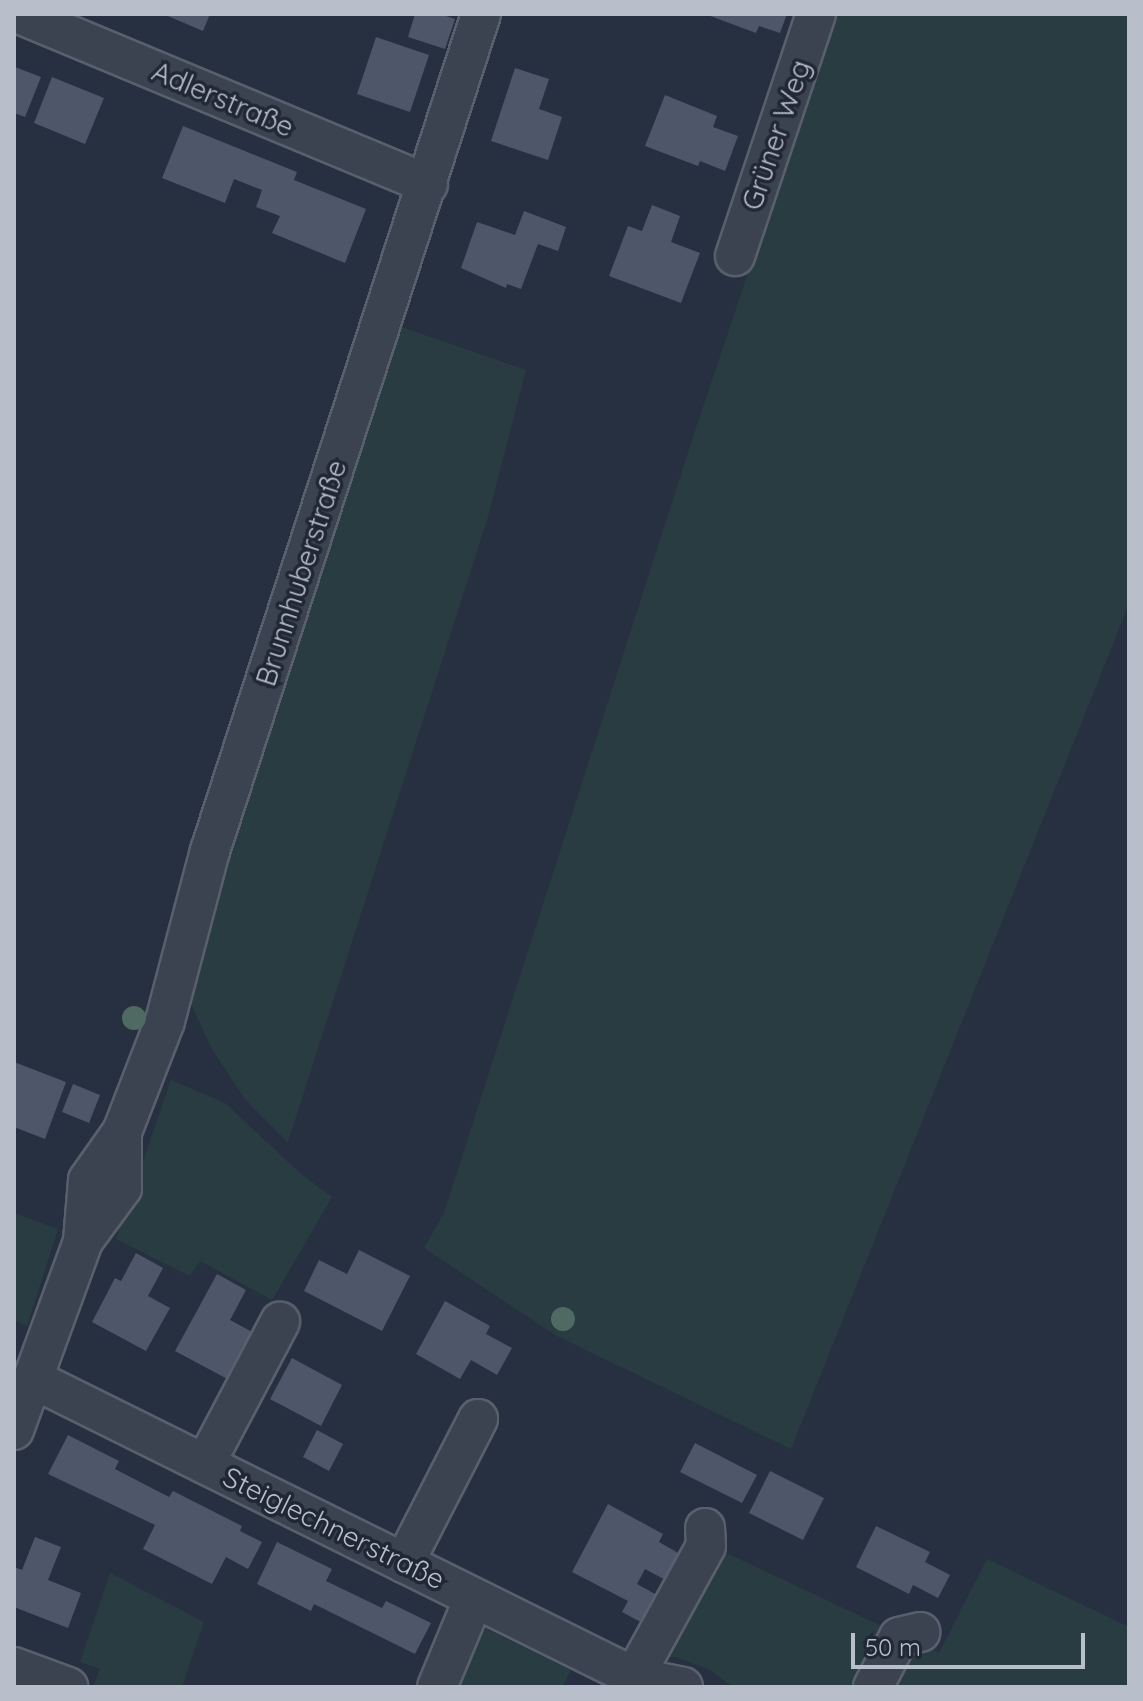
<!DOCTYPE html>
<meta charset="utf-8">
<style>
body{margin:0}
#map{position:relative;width:1143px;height:1701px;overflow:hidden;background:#273040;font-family:Quicksand,sans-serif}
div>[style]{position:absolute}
.green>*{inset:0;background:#293c41}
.building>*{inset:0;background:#4e5669}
.roads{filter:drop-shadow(2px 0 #59606d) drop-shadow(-2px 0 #59606d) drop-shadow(0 2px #59606d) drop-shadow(0 -2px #59606d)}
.minor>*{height:38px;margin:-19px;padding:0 19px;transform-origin:19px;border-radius:19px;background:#3b4250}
.trees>*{width:24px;height:24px;margin:-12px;border-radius:50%;background:#4f6a62}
span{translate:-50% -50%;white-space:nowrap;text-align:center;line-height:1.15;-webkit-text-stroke:7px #202735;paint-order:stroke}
.street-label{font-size:28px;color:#b8beca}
.frame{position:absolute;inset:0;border:16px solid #b8beca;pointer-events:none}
.scale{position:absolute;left:851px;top:1633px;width:234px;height:36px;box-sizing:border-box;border:4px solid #b8beca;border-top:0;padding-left:10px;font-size:24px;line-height:28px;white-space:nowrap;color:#b8beca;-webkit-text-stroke:6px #202735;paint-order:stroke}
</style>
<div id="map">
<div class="green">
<div style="clip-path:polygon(835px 14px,1129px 14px,1129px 604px,791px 1449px,555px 1335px,424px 1248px,444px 1213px,693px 437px)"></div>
<div style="clip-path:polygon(393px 324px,526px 370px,488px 517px,288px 1142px,244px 1098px,212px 1049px,191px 1004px,188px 973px)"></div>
<div style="clip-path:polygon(171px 1080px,225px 1103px,301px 1174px,332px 1197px,272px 1300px,200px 1261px,190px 1276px,116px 1239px)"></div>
<div style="clip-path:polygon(14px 1213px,58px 1229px,27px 1326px,14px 1320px)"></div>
<div style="clip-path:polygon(718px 1549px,939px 1653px,987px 1559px,1129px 1627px,1129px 1687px,733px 1687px,710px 1670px,677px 1657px,657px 1657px)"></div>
<div style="clip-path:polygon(110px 1573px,204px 1622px,182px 1687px,93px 1687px,100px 1669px,80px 1662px)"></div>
<div style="clip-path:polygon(481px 1626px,571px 1670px,562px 1687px,451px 1687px)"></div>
</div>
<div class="building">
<div style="clip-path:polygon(163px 14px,210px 14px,203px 31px)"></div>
<div style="clip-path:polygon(415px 14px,440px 14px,455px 19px,445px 49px,408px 37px)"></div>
<div style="clip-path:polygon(705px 14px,787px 14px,780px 33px,759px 26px,756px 33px)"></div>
<div style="clip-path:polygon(376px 37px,429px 55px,410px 112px,357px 94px)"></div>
<div style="clip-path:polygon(15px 67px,41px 77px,25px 117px,14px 113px)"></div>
<div style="clip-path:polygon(515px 68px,549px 79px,539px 109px,562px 117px,548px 160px,491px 141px)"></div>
<div style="clip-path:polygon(52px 77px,104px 98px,85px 144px,34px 123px)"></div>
<div style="clip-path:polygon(665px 95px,717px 116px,713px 127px,738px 136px,725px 171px,700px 161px,698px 166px,645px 146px)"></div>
<div style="clip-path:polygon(183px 126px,297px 172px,294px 180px,366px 209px,345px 263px,272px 233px,280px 216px,256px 207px,262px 190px,234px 179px,225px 203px,162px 178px)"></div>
<div style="clip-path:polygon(652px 205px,680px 216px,671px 242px,700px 253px,681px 303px,609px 276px,628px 226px,642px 231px)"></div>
<div style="clip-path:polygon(524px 211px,566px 227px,558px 251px,538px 244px,521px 289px,507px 284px,506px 288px,461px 268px,477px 222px,515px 235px)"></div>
<div style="clip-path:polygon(14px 1062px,66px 1082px,45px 1139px,14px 1127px)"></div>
<div style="clip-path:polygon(73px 1084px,100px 1095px,89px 1123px,62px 1112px)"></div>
<div style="clip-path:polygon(359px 1250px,410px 1276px,382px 1331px,304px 1291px,319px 1260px,347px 1274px)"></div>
<div style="clip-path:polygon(136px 1253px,163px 1268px,148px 1296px,170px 1308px,146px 1351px,92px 1322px,115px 1278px,121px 1281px)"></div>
<div style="clip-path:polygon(217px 1274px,246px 1290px,230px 1320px,258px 1335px,233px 1382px,175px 1351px)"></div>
<div style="clip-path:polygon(445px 1301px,490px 1326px,486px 1334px,512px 1348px,497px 1375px,471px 1360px,460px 1379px,416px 1354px)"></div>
<div style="clip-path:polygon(292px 1358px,342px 1385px,321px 1426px,270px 1399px)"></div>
<div style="clip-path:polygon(317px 1430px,343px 1444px,329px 1471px,303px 1457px)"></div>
<div style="clip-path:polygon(68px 1435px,119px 1461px,115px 1469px,140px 1482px,169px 1497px,173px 1491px,242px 1526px,240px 1531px,262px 1542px,248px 1569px,226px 1557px,212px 1584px,143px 1549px,155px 1525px,48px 1474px)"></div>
<div style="clip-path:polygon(695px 1443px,757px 1475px,742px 1503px,680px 1472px)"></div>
<div style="clip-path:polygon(770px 1471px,824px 1498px,803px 1540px,749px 1513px)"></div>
<div style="clip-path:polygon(608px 1504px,663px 1534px,659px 1542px,687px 1558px,673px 1584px,645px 1569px,637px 1584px,666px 1600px,652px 1628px,622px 1612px,628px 1601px,572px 1572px)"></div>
<div style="clip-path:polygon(876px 1526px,930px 1552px,925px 1562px,950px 1575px,938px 1598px,913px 1585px,909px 1594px,856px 1567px)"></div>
<div style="clip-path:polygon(35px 1537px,61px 1547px,48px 1580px,81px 1593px,68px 1628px,14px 1607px,14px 1567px,22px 1570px)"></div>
<div style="clip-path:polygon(277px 1542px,332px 1569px,326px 1581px,382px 1608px,386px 1601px,431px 1623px,415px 1654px,314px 1604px,311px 1611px,257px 1584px)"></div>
</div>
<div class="roads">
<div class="minor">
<div style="left:19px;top:14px;width:443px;rotate:22.6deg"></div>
<div style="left:735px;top:256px;width:255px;rotate:-71.5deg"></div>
<div style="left:83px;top:1241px;width:66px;rotate:-53.7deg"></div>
<div style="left:122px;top:1188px;width:56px;rotate:-90deg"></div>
<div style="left:33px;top:1379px;width:671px;rotate:26.37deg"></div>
<div style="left:634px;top:1677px;width:16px;rotate:40deg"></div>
<div style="left:14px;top:1430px;width:201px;rotate:-69.9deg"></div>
<div style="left:83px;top:1241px;width:61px;rotate:-85.3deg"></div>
<div style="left:88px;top:1180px;width:59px;rotate:-54.7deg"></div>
<div style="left:122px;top:1132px;width:119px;rotate:-68.8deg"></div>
<div style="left:165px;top:1021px;width:176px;rotate:-75.2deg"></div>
<div style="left:210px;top:851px;width:880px;rotate:-72.06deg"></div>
<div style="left:205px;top:1464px;width:161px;rotate:-62.2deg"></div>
<div style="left:404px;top:1563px;width:162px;rotate:-62.8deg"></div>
<div style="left:14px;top:1667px;width:58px;rotate:20.3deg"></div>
<div style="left:634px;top:1677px;width:149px;rotate:-61.2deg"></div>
<div style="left:706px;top:1546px;width:18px;rotate:-93deg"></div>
<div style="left:634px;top:1677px;width:50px;rotate:11.5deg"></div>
<div style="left:437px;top:1687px;width:96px;rotate:-67.4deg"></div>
<div style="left:873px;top:1687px;width:56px;rotate:-62.5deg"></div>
<div style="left:899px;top:1637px;width:22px;rotate:-13deg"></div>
</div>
</div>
<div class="trees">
<div style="left:134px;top:1018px"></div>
<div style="left:563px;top:1319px"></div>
</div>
<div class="street-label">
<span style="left:223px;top:99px;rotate:23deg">Adlerstraße</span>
<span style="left:776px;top:135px;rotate:-71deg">Grüner Weg</span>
<span style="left:301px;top:573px;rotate:-72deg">Brunnhuberstraße</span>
<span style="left:334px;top:1528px;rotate:26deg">Steiglechnerstraße</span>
</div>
<div class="frame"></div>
<div class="scale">50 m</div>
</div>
